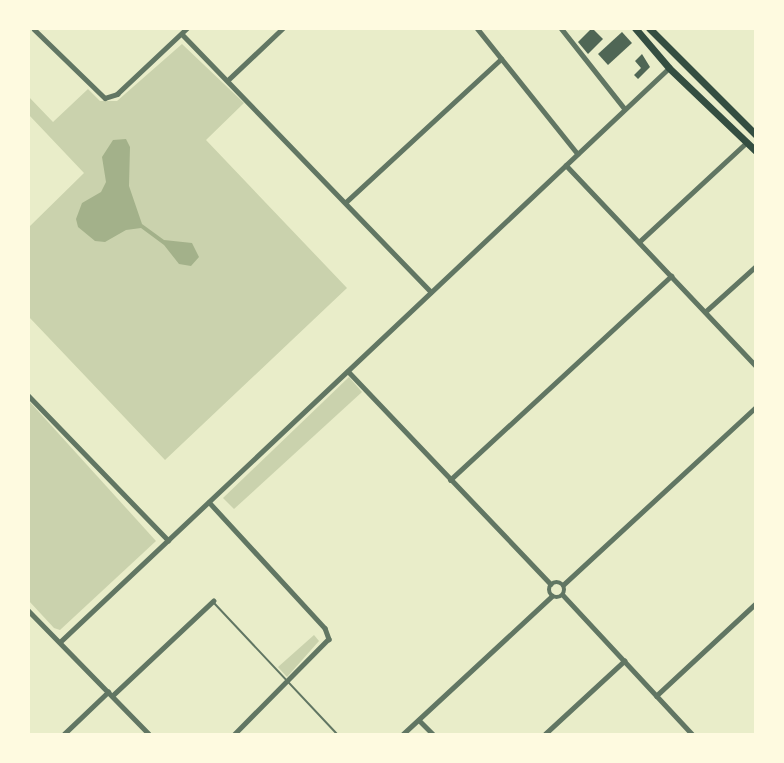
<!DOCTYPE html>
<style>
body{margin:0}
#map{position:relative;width:784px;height:763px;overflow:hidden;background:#e9edc9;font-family:Overpass,sans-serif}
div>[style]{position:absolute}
.green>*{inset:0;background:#cad2ad}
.water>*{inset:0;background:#a3b18a}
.building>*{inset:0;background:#4f6655}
.service>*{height:2px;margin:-1px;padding:0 1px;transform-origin:1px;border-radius:1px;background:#617663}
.minor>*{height:4.5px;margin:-2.25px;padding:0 2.25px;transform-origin:2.25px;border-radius:2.25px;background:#617663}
.minor>.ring{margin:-2.25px;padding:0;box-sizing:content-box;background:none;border:4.5px solid #617663;border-radius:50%}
.trunk>*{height:7px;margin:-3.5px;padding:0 3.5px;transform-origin:3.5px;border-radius:3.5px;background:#344e41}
span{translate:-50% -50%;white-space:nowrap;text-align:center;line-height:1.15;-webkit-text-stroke:4.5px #fefae0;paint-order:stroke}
.frame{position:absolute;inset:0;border:30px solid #fefae0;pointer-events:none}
</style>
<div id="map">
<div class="green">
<div style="clip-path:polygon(182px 44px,244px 103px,206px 140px,347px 288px,165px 460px,29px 317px,29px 227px,84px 173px,29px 115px,28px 96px,53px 122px,88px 89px,100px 101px,117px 101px)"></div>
<div style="clip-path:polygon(349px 377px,362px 392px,234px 509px,223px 498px)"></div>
<div style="clip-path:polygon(29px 401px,156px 541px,60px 630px,54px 628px,29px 601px)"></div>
<div style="clip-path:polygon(314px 635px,319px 641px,287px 677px,278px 667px)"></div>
</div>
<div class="water">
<div style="clip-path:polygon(126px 139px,130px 147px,129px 186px,142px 224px,164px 240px,192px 243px,199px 257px,191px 266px,179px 264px,164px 245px,141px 228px,126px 230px,105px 242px,95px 241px,78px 227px,76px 219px,82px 203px,101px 192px,106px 182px,102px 157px,113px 140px)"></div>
</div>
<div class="building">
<div style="clip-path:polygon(592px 28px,603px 39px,588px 54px,578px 42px)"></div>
<div style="clip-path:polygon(622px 32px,632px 43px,608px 65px,598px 54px)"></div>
<div style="clip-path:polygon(642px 54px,650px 67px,638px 79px,634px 75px,641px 68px,635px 61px)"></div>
</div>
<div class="service">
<div style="left:214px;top:603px;width:180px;rotate:46.8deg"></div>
</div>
<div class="minor">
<div style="left:477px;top:28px;width:161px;rotate:51.3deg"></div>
<div style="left:561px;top:28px;width:103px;rotate:51.7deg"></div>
<div style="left:34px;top:29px;width:99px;rotate:44.2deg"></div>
<div style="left:105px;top:98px;width:13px;rotate:-18deg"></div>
<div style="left:117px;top:94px;width:96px;rotate:-43.3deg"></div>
<div style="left:183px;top:35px;width:357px;rotate:46deg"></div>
<div style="left:229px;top:79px;width:74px;rotate:-43.4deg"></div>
<div style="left:566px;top:165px;width:277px;rotate:46.6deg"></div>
<div style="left:346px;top:202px;width:211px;rotate:-42.7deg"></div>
<div style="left:639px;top:242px;width:147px;rotate:-42.8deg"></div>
<div style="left:705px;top:312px;width:69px;rotate:-42deg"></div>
<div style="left:348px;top:371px;width:294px;rotate:46.4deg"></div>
<div style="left:28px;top:395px;width:202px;rotate:46deg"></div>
<div style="left:450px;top:480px;width:301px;rotate:-42.7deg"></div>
<div style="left:209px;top:502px;width:171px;rotate:47.4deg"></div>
<div style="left:325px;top:628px;width:12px;rotate:70deg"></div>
<div style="left:329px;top:639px;width:134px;rotate:134.7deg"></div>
<div class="ring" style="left:549px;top:582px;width:11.5px;height:11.5px"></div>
<div style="left:563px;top:585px;width:263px;rotate:-42.7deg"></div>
<div style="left:563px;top:595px;width:190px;rotate:47.1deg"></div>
<div style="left:28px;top:610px;width:173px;rotate:45.7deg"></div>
<div style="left:60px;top:642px;width:837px;rotate:-43.31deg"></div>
<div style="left:112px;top:696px;width:139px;rotate:-43.2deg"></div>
<div style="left:656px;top:696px;width:137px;rotate:-42.9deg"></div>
<div style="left:419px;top:720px;width:20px;rotate:45deg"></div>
<div style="left:64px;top:734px;width:61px;rotate:-43.7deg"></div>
<div style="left:403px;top:734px;width:203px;rotate:-42.8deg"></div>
<div style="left:545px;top:734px;width:108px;rotate:-42.7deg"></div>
</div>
<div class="trunk">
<div style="left:635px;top:28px;width:52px;rotate:49.6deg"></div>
<div style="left:669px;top:68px;width:120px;rotate:43.7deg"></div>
<div style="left:649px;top:28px;width:151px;rotate:45deg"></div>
</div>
<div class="frame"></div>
</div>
